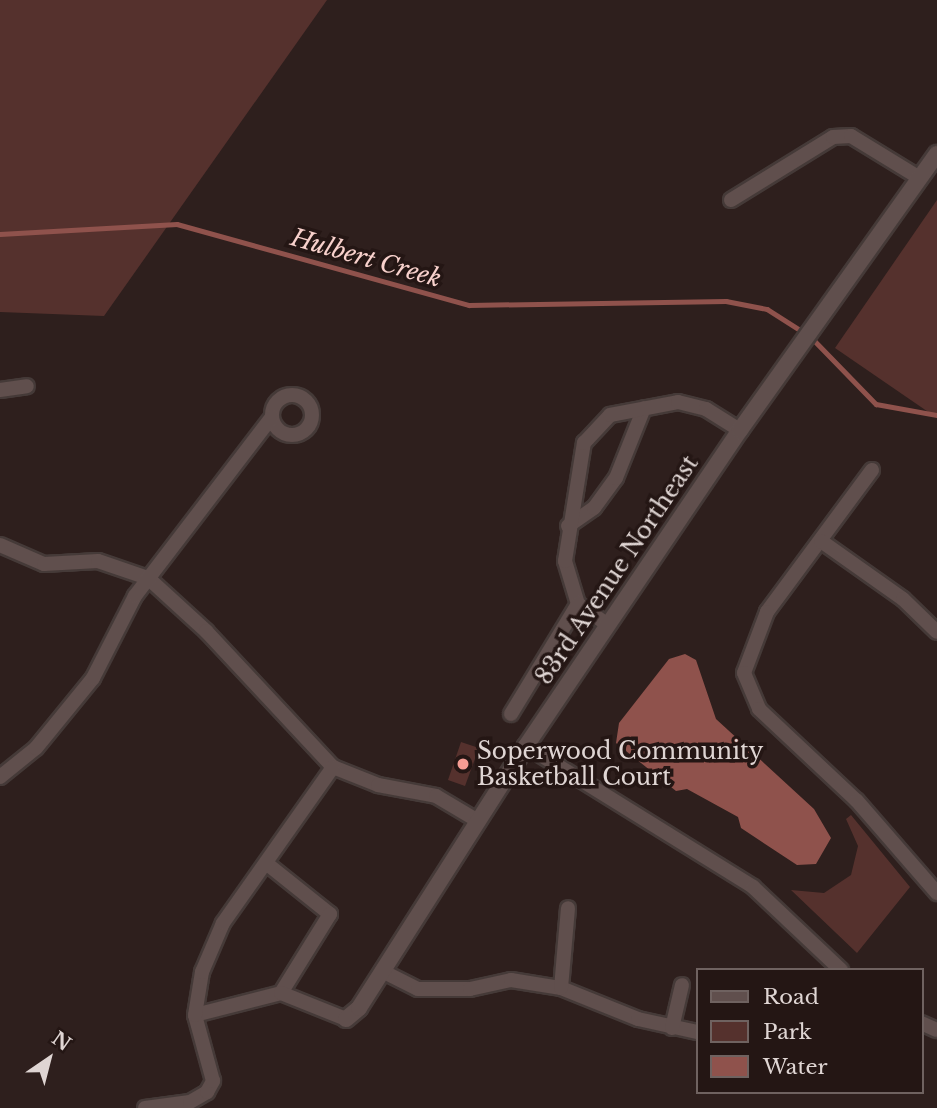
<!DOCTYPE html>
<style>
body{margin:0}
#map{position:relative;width:937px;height:1108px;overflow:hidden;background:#2e1f1d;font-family:"Libre Baskerville",serif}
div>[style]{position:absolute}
.green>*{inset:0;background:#55312d}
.water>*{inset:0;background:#8f524c}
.stream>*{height:4.5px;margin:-2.25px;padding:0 2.25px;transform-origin:2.25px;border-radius:2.25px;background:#8f524c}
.roads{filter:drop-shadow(2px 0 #453a38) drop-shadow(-2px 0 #453a38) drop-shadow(0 2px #453a38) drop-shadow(0 -2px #453a38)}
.minor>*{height:14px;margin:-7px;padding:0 7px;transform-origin:7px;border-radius:7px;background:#604f4d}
.minor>.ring{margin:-7px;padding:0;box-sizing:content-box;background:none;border:14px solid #604f4d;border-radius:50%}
.tertiary>*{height:16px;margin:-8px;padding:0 8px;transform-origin:8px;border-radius:8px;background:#604f4d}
.dots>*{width:19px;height:19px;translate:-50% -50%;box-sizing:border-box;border:4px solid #241614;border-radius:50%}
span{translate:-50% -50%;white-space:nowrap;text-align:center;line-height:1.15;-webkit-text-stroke:7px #241614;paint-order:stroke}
.street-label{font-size:23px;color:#dfd5d3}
.poi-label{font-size:23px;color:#dfd5d3}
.left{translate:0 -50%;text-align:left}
.water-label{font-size:24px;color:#f8d1cc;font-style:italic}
.legend{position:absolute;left:696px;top:968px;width:228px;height:126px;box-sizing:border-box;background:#241614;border:2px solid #6f6260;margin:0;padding:9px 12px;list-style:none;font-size:21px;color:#dfd5d3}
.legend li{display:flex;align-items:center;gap:14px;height:35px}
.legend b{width:35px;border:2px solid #6f6260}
.north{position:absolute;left:14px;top:1024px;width:70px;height:70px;-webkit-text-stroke:5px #241614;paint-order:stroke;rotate:35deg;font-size:19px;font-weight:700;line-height:28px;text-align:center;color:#dfd5d3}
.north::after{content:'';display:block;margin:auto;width:24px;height:32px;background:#dfd5d3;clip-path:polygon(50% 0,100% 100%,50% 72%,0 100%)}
</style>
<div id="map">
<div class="green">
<div style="clip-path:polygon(0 0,327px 0,104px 316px,0 312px)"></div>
<div style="clip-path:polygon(937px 200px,937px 418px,835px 348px)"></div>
<div style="clip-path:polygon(461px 742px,479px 748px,465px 786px,448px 780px)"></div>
<div style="clip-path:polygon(851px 815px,910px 887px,857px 953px,791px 890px,824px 893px,851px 875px,858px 846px,846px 819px)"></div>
</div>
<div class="water">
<div style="clip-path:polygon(685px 654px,696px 660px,716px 719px,814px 809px,831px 838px,816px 864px,797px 865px,741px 828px,738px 817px,687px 789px,676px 791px,616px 743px,619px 723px,669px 659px)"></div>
</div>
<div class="stream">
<div style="left:0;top:234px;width:177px;rotate:-3.2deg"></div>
<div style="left:177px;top:224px;width:303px;rotate:15.5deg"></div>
<div style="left:469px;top:305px;width:257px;rotate:-0.9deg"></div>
<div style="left:726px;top:301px;width:42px;rotate:11deg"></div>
<div style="left:767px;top:309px;width:45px;rotate:32.3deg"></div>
<div style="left:812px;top:338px;width:92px;rotate:45.9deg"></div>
<div style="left:876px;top:404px;width:62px;rotate:10.2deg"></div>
</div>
<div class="roads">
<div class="minor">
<div style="left:731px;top:200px;width:120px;rotate:-31.7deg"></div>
<div style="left:833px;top:137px;width:18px;rotate:-3deg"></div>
<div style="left:851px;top:136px;width:79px;rotate:31.5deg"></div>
<div style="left:0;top:390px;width:27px;rotate:-8deg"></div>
<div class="ring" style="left:272px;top:395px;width:26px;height:26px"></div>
<div style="left:872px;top:470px;width:177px;rotate:126.5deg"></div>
<div style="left:767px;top:612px;width:65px;rotate:110.7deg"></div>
<div style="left:744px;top:673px;width:39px;rotate:67deg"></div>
<div style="left:759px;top:709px;width:134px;rotate:43.2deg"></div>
<div style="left:857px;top:801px;width:122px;rotate:49deg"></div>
<div style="left:568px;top:526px;width:32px;rotate:-35deg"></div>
<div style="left:594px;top:508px;width:37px;rotate:-54deg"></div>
<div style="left:616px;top:478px;width:75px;rotate:-68.2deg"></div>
<div style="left:821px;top:541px;width:100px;rotate:35.3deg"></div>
<div style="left:903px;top:599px;width:47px;rotate:44.1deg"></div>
<div style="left:0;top:545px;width:48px;rotate:23.4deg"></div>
<div style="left:44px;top:564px;width:54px;rotate:-3.2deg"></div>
<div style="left:98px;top:561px;width:53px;rotate:18.8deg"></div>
<div style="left:148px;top:578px;width:79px;rotate:42.4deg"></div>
<div style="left:206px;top:631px;width:186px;rotate:47deg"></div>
<div style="left:333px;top:767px;width:48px;rotate:21.8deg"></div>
<div style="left:378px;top:785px;width:59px;rotate:10.7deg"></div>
<div style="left:436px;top:796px;width:49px;rotate:30.8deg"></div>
<div style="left:608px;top:625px;width:37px;rotate:-145deg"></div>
<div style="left:578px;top:604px;width:45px;rotate:-106.8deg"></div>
<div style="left:565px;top:561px;width:120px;rotate:-80.9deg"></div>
<div style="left:584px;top:443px;width:38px;rotate:-47deg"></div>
<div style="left:610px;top:415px;width:69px;rotate:-10.8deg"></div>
<div style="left:678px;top:402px;width:29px;rotate:14deg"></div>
<div style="left:706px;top:409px;width:40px;rotate:32deg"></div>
<div style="left:511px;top:714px;width:129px;rotate:-58.7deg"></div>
<div style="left:526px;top:746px;width:267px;rotate:31.8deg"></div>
<div style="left:753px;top:887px;width:121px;rotate:43.3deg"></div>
<div style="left:0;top:777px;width:46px;rotate:-38.9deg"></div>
<div style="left:36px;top:748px;width:90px;rotate:-50.8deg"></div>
<div style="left:93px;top:678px;width:92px;rotate:-62.9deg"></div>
<div style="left:135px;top:596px;width:225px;rotate:-52.6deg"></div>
<div style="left:266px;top:863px;width:82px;rotate:38.6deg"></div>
<div style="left:330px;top:914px;width:93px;rotate:121.8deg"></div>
<div style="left:382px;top:971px;width:40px;rotate:26.6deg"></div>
<div style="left:418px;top:989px;width:52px"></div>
<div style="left:470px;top:989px;width:42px;rotate:-12.4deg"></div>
<div style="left:511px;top:980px;width:51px;rotate:9.1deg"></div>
<div style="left:561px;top:988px;width:83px;rotate:21.9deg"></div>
<div style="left:638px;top:1019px;width:60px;rotate:12.4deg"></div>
<div style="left:561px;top:988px;width:80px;rotate:-85deg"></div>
<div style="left:195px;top:1015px;width:89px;rotate:-14.3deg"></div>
<div style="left:281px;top:993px;width:70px;rotate:21.8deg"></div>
<div style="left:921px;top:1023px;width:17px;rotate:24deg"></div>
<div style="left:672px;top:1028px;width:44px;rotate:-76.9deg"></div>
<div style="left:145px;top:1108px;width:45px;rotate:-7.6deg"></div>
<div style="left:190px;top:1102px;width:20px;rotate:-30deg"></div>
<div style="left:207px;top:1092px;width:13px;rotate:-61deg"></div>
<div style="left:213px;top:1081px;width:68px;rotate:-105.3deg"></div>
<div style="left:195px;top:1015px;width:44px;rotate:-80.8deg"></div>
<div style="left:202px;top:972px;width:53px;rotate:-66.8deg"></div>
<div style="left:223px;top:923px;width:191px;rotate:-54.8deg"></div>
</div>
<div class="tertiary">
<div style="left:346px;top:1019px;width:17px;rotate:-40deg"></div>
<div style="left:359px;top:1008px;width:311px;rotate:-57.5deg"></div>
<div style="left:526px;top:746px;width:382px;rotate:-55.9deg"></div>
<div style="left:740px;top:430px;width:339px;rotate:-54.5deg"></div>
</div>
</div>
<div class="dots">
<div style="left:463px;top:764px;background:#f59c93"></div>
</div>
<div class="street-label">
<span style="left:617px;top:570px;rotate:-56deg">83rd Avenue Northeast</span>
</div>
<div class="poi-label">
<span class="left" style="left:477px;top:764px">Soperwood Community<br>Basketball Court</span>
</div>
<div class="water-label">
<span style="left:366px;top:258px;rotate:16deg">Hulbert Creek</span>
</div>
<ul class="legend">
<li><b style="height:9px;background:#604f4d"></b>Road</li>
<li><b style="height:19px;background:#55312d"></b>Park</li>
<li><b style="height:19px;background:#8f524c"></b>Water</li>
</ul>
<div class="north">N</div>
</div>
